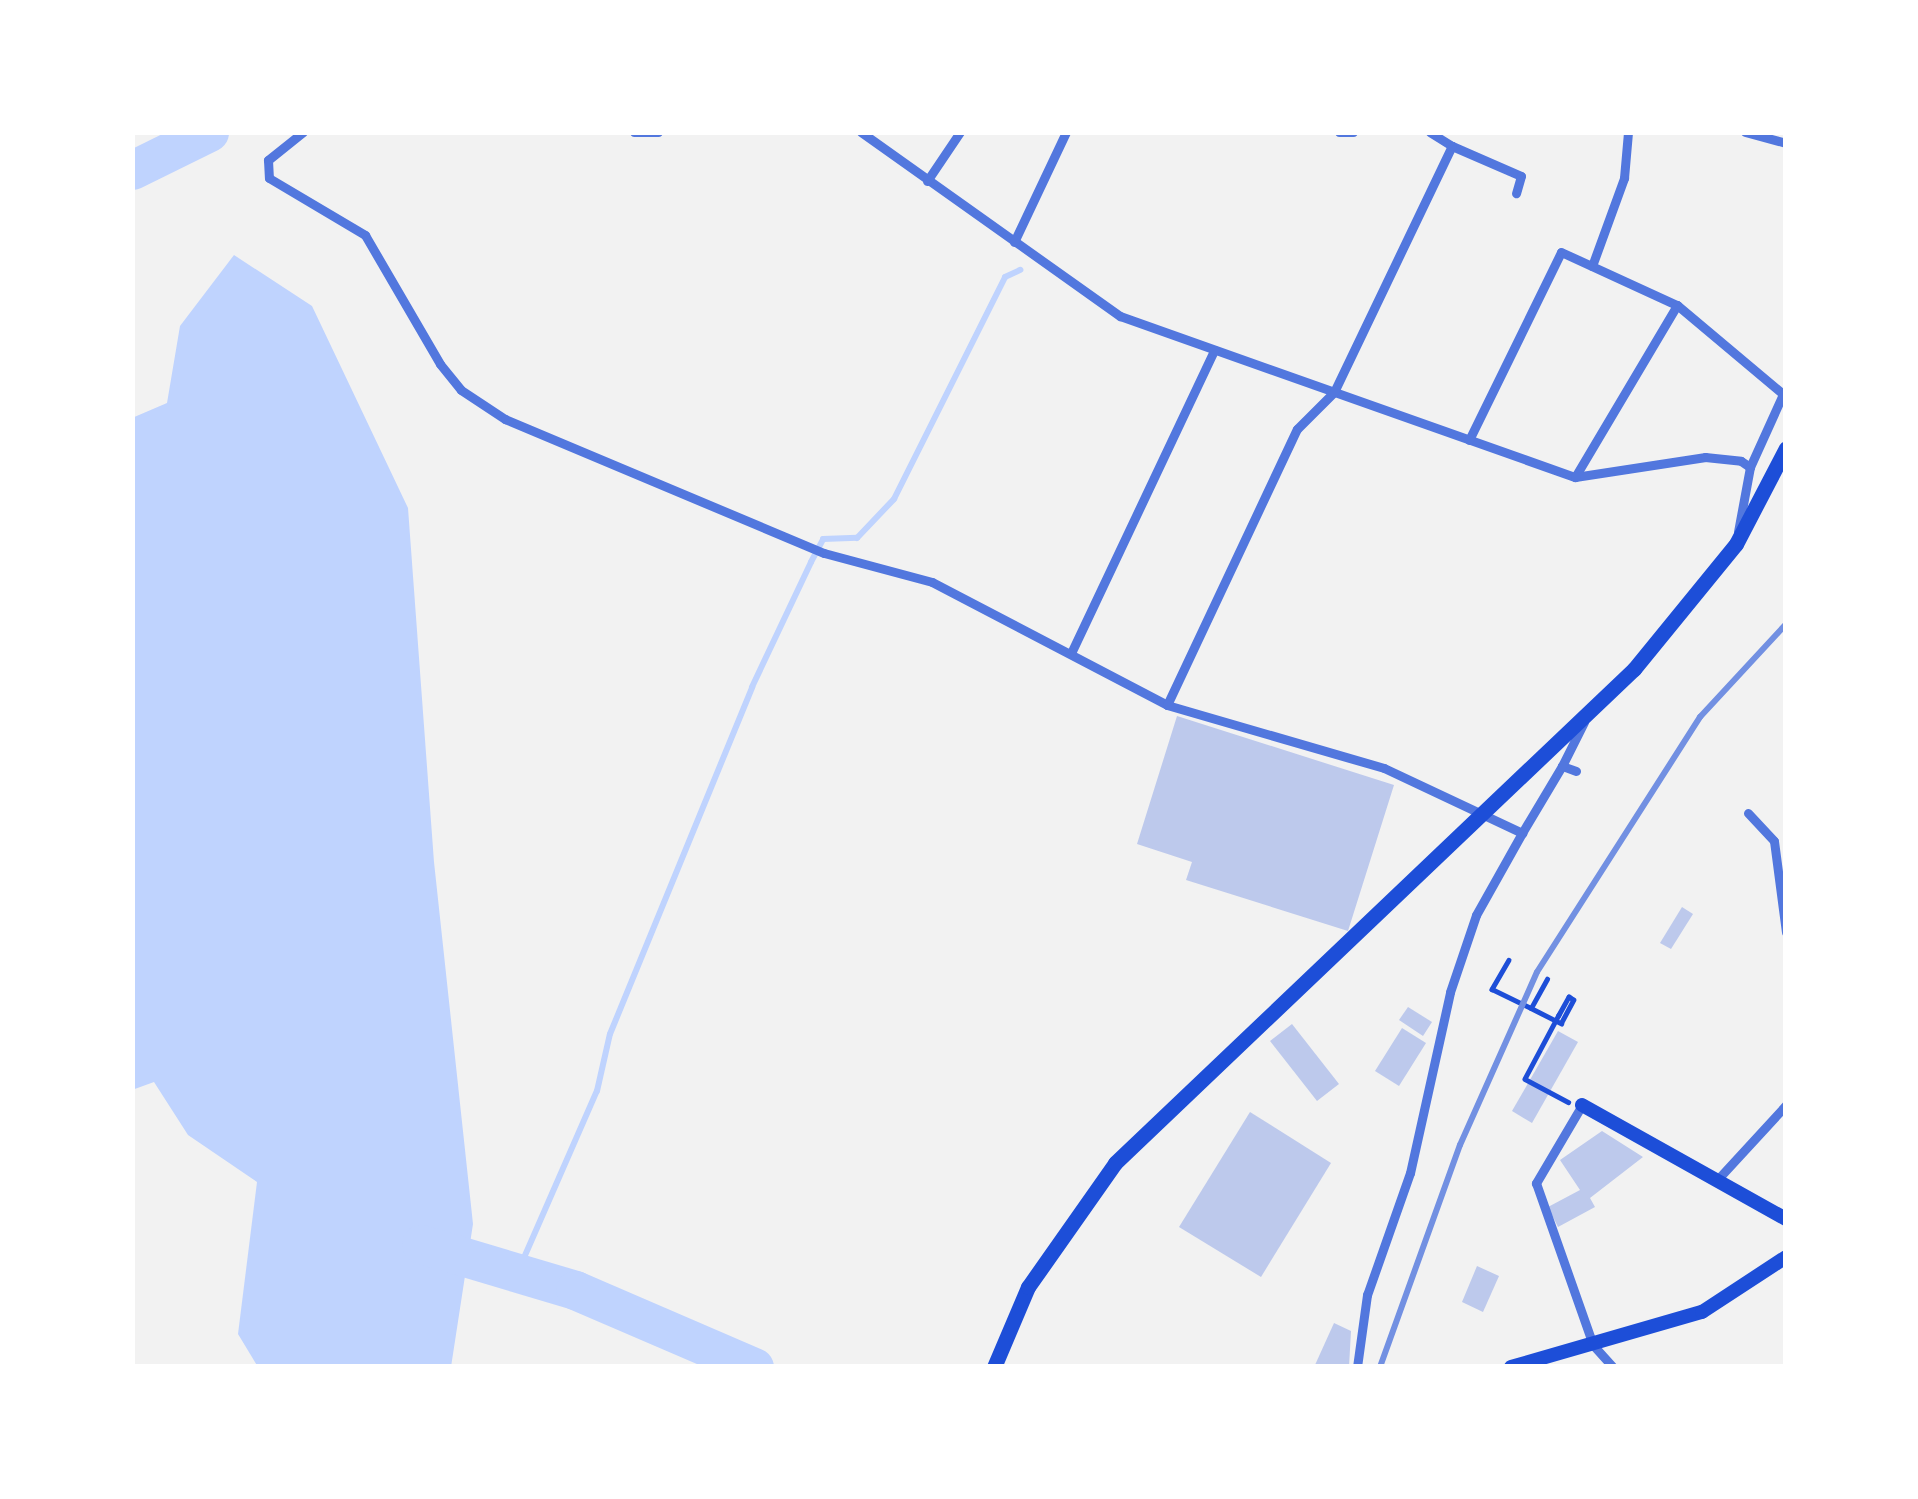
<!DOCTYPE html>
<style>
body{margin:0}
#map{position:relative;width:1918px;height:1499px;overflow:hidden;background:#f2f2f2;font-family:"IBM Plex Sans",sans-serif}
div>[style]{position:absolute}
.water>*{inset:0;background:#bfd3fe}
.stream>*{height:6px;margin:-3px;padding:0 3px;transform-origin:3px;border-radius:3px;background:#bfd3fe}
.river>*{height:39px;margin:-19.5px;padding:0 19.5px;transform-origin:19.5px;border-radius:19.5px;background:#bfd3fe}
.building>*{inset:0;background:#bdc9ec}
.path>*{height:4.5px;margin:-2.25px;padding:0 2.25px;transform-origin:2.25px;border-radius:2.25px;background:#1d4ed8}
.minor>*{height:9px;margin:-4.5px;padding:0 4.5px;transform-origin:4.5px;border-radius:4.5px;background:#5277de}
.secondary>*{height:14px;margin:-7px;padding:0 7px;transform-origin:7px;border-radius:7px;background:#1d4ed8}
.primary>*{height:15px;margin:-7.5px;padding:0 7.5px;transform-origin:7.5px;border-radius:7.5px;background:#1d4ed8}
.rail>*{height:6px;margin:-3px;padding:0 3px;transform-origin:3px;border-radius:3px;background:#7290e2}
span{translate:-50% -50%;white-space:nowrap;text-align:center;line-height:1.15;-webkit-text-stroke:9px #fff;paint-order:stroke}
.frame{position:absolute;inset:0;border:135px solid #fff;pointer-events:none}
</style>
<div id="map">
<div class="water">
<div style="clip-path:polygon(234px 255px,312px 306px,408px 508px,434px 862px,473px 1224px,451px 1367px,258px 1367px,238px 1334px,257px 1182px,188px 1135px,154px 1082px,132px 1090px,132px 418px,167px 403px,180px 326px)"></div>
</div>
<div class="stream">
<div style="left:516px;top:1276px;width:202px;rotate:-66.4deg"></div>
<div style="left:597px;top:1091px;width:58px;rotate:-77.2deg"></div>
<div style="left:610px;top:1034px;width:375px;rotate:-67.7deg"></div>
<div style="left:752px;top:687px;width:138px;rotate:-64.7deg"></div>
<div style="left:811px;top:562px;width:26px;rotate:-62deg"></div>
<div style="left:823px;top:539px;width:34px;rotate:-2deg"></div>
<div style="left:857px;top:538px;width:54px;rotate:-46.5deg"></div>
<div style="left:894px;top:499px;width:248px;rotate:-63.4deg"></div>
<div style="left:1005px;top:277px;width:17px;rotate:-25deg"></div>
</div>
<div class="river">
<div style="left:132px;top:170px;width:86px;rotate:-26.3deg"></div>
<div style="left:421px;top:1244px;width:161px;rotate:16.6deg"></div>
<div style="left:575px;top:1290px;width:195px;rotate:23.3deg"></div>
</div>
<div class="building">
<div style="clip-path:polygon(1177px 716px,1394px 785px,1348px 931px,1186px 880px,1192px 862px,1137px 844px)"></div>
<div style="clip-path:polygon(1682px 907px,1693px 914px,1671px 949px,1660px 943px)"></div>
<div style="clip-path:polygon(1408px 1007px,1432px 1022px,1423px 1036px,1399px 1020px)"></div>
<div style="clip-path:polygon(1292px 1024px,1339px 1084px,1317px 1101px,1270px 1041px)"></div>
<div style="clip-path:polygon(1402px 1028px,1426px 1043px,1399px 1086px,1375px 1071px)"></div>
<div style="clip-path:polygon(1558px 1031px,1578px 1042px,1532px 1123px,1512px 1111px)"></div>
<div style="clip-path:polygon(1250px 1112px,1331px 1163px,1261px 1277px,1179px 1227px)"></div>
<div style="clip-path:polygon(1602px 1131px,1643px 1157px,1590px 1198px,1595px 1207px,1558px 1227px,1548px 1207px,1580px 1190px,1560px 1160px)"></div>
<div style="clip-path:polygon(1477px 1266px,1499px 1276px,1483px 1312px,1462px 1302px)"></div>
<div style="clip-path:polygon(1334px 1323px,1351px 1331px,1349px 1367px,1315px 1365px)"></div>
</div>
<div class="path">
<div style="left:1509px;top:960px;width:34px;rotate:120deg"></div>
<div style="left:1492px;top:989px;width:43px;rotate:26deg"></div>
<div style="left:1531px;top:1008px;width:34px;rotate:27deg"></div>
<div style="left:1561px;top:1023px;width:26px;rotate:-62deg"></div>
<div style="left:1573px;top:1000px;width:5px;rotate:-143deg"></div>
<div style="left:1569px;top:997px;width:21px;rotate:119deg"></div>
<div style="left:1559px;top:1015px;width:72px;rotate:118deg"></div>
<div style="left:1525px;top:1079px;width:49px;rotate:28.1deg"></div>
<div style="left:1531px;top:1008px;width:33px;rotate:-61deg"></div>
</div>
<div class="minor">
<div style="left:303px;top:132px;width:45px;rotate:141.3deg"></div>
<div style="left:268px;top:160px;width:18px;rotate:87deg"></div>
<div style="left:269px;top:178px;width:112px;rotate:30.7deg"></div>
<div style="left:365px;top:235px;width:149px;rotate:59.8deg"></div>
<div style="left:440px;top:364px;width:33px;rotate:51deg"></div>
<div style="left:461px;top:390px;width:53px;rotate:33.4deg"></div>
<div style="left:505px;top:419px;width:346px;rotate:22.8deg"></div>
<div style="left:824px;top:553px;width:112px;rotate:15deg"></div>
<div style="left:932px;top:582px;width:265px;rotate:27.6deg"></div>
<div style="left:1167px;top:705px;width:226px;rotate:16.2deg"></div>
<div style="left:1384px;top:768px;width:153px;rotate:25.2deg"></div>
<div style="left:1522px;top:833px;width:78px;rotate:-59.2deg"></div>
<div style="left:634px;top:132px;width:24px"></div>
<div style="left:861px;top:132px;width:318px;rotate:35.4deg"></div>
<div style="left:1120px;top:316px;width:483px;rotate:19.5deg"></div>
<div style="left:1575px;top:477px;width:132px;rotate:-8.7deg"></div>
<div style="left:1705px;top:457px;width:36px;rotate:6deg"></div>
<div style="left:1741px;top:461px;width:11px;rotate:34deg"></div>
<div style="left:1750px;top:467px;width:66px;rotate:100.5deg"></div>
<div style="left:1339px;top:132px;width:14px"></div>
<div style="left:1745px;top:132px;width:42px;rotate:15deg"></div>
<div style="left:1452px;top:146px;width:75px;rotate:23.5deg"></div>
<div style="left:1521px;top:176px;width:18px;rotate:106deg"></div>
<div style="left:927px;top:181px;width:59px;rotate:-56deg"></div>
<div style="left:1014px;top:242px;width:122px;rotate:-64.7deg"></div>
<div style="left:1592px;top:266px;width:94px;rotate:-70deg"></div>
<div style="left:1624px;top:178px;width:46px;rotate:-85deg"></div>
<div style="left:1469px;top:440px;width:209px;rotate:-63.9deg"></div>
<div style="left:1561px;top:252px;width:128px;rotate:24.6deg"></div>
<div style="left:1677px;top:305px;width:138px;rotate:40deg"></div>
<div style="left:1783px;top:394px;width:80px;rotate:114.3deg"></div>
<div style="left:1575px;top:477px;width:200px;rotate:-59.3deg"></div>
<div style="left:1072px;top:651px;width:333px;rotate:-64.7deg"></div>
<div style="left:1167px;top:705px;width:305px;rotate:-64.8deg"></div>
<div style="left:1297px;top:429px;width:52px;rotate:-45deg"></div>
<div style="left:1334px;top:392px;width:273px;rotate:-64.4deg"></div>
<div style="left:1452px;top:146px;width:26px;rotate:-148deg"></div>
<div style="left:1576px;top:771px;width:15px;rotate:-160deg"></div>
<div style="left:1562px;top:766px;width:49px;rotate:-63.4deg"></div>
<div style="left:1748px;top:813px;width:38px;rotate:47deg"></div>
<div style="left:1774px;top:841px;width:92px;rotate:82.5deg"></div>
<div style="left:1582px;top:1105px;width:91px;rotate:120.5deg"></div>
<div style="left:1536px;top:1183px;width:172px;rotate:70.6deg"></div>
<div style="left:1593px;top:1345px;width:30px;rotate:48deg"></div>
<div style="left:1717px;top:1180px;width:102px;rotate:-47.4deg"></div>
<div style="left:1357px;top:1367px;width:73px;rotate:-82.1deg"></div>
<div style="left:1367px;top:1295px;width:129px;rotate:-70.6deg"></div>
<div style="left:1410px;top:1173px;width:185px;rotate:-77.5deg"></div>
<div style="left:1450px;top:992px;width:81px;rotate:-71.3deg"></div>
<div style="left:1476px;top:915px;width:94px;rotate:-60.7deg"></div>
</div>
<div class="secondary">
<div style="left:1582px;top:1105px;width:234px;rotate:29.2deg"></div>
<div style="left:1511px;top:1367px;width:199px;rotate:-16.1deg"></div>
<div style="left:1702px;top:1312px;width:100px;rotate:-33.2deg"></div>
</div>
<div class="primary">
<div style="left:994px;top:1367px;width:87px;rotate:-67deg"></div>
<div style="left:1028px;top:1287px;width:151px;rotate:-54.9deg"></div>
<div style="left:1115px;top:1163px;width:717px;rotate:-43.59deg"></div>
<div style="left:1634px;top:669px;width:161px;rotate:-50.8deg"></div>
<div style="left:1736px;top:544px;width:108px;rotate:-62.5deg"></div>
</div>
<div class="rail">
<div style="left:1380px;top:1367px;width:236px;rotate:-70.2deg"></div>
<div style="left:1460px;top:1145px;width:189px;rotate:-66deg"></div>
<div style="left:1537px;top:972px;width:303px;rotate:-57.4deg"></div>
<div style="left:1700px;top:717px;width:127px;rotate:-47.2deg"></div>
</div>
<div class="frame"></div>
</div>
